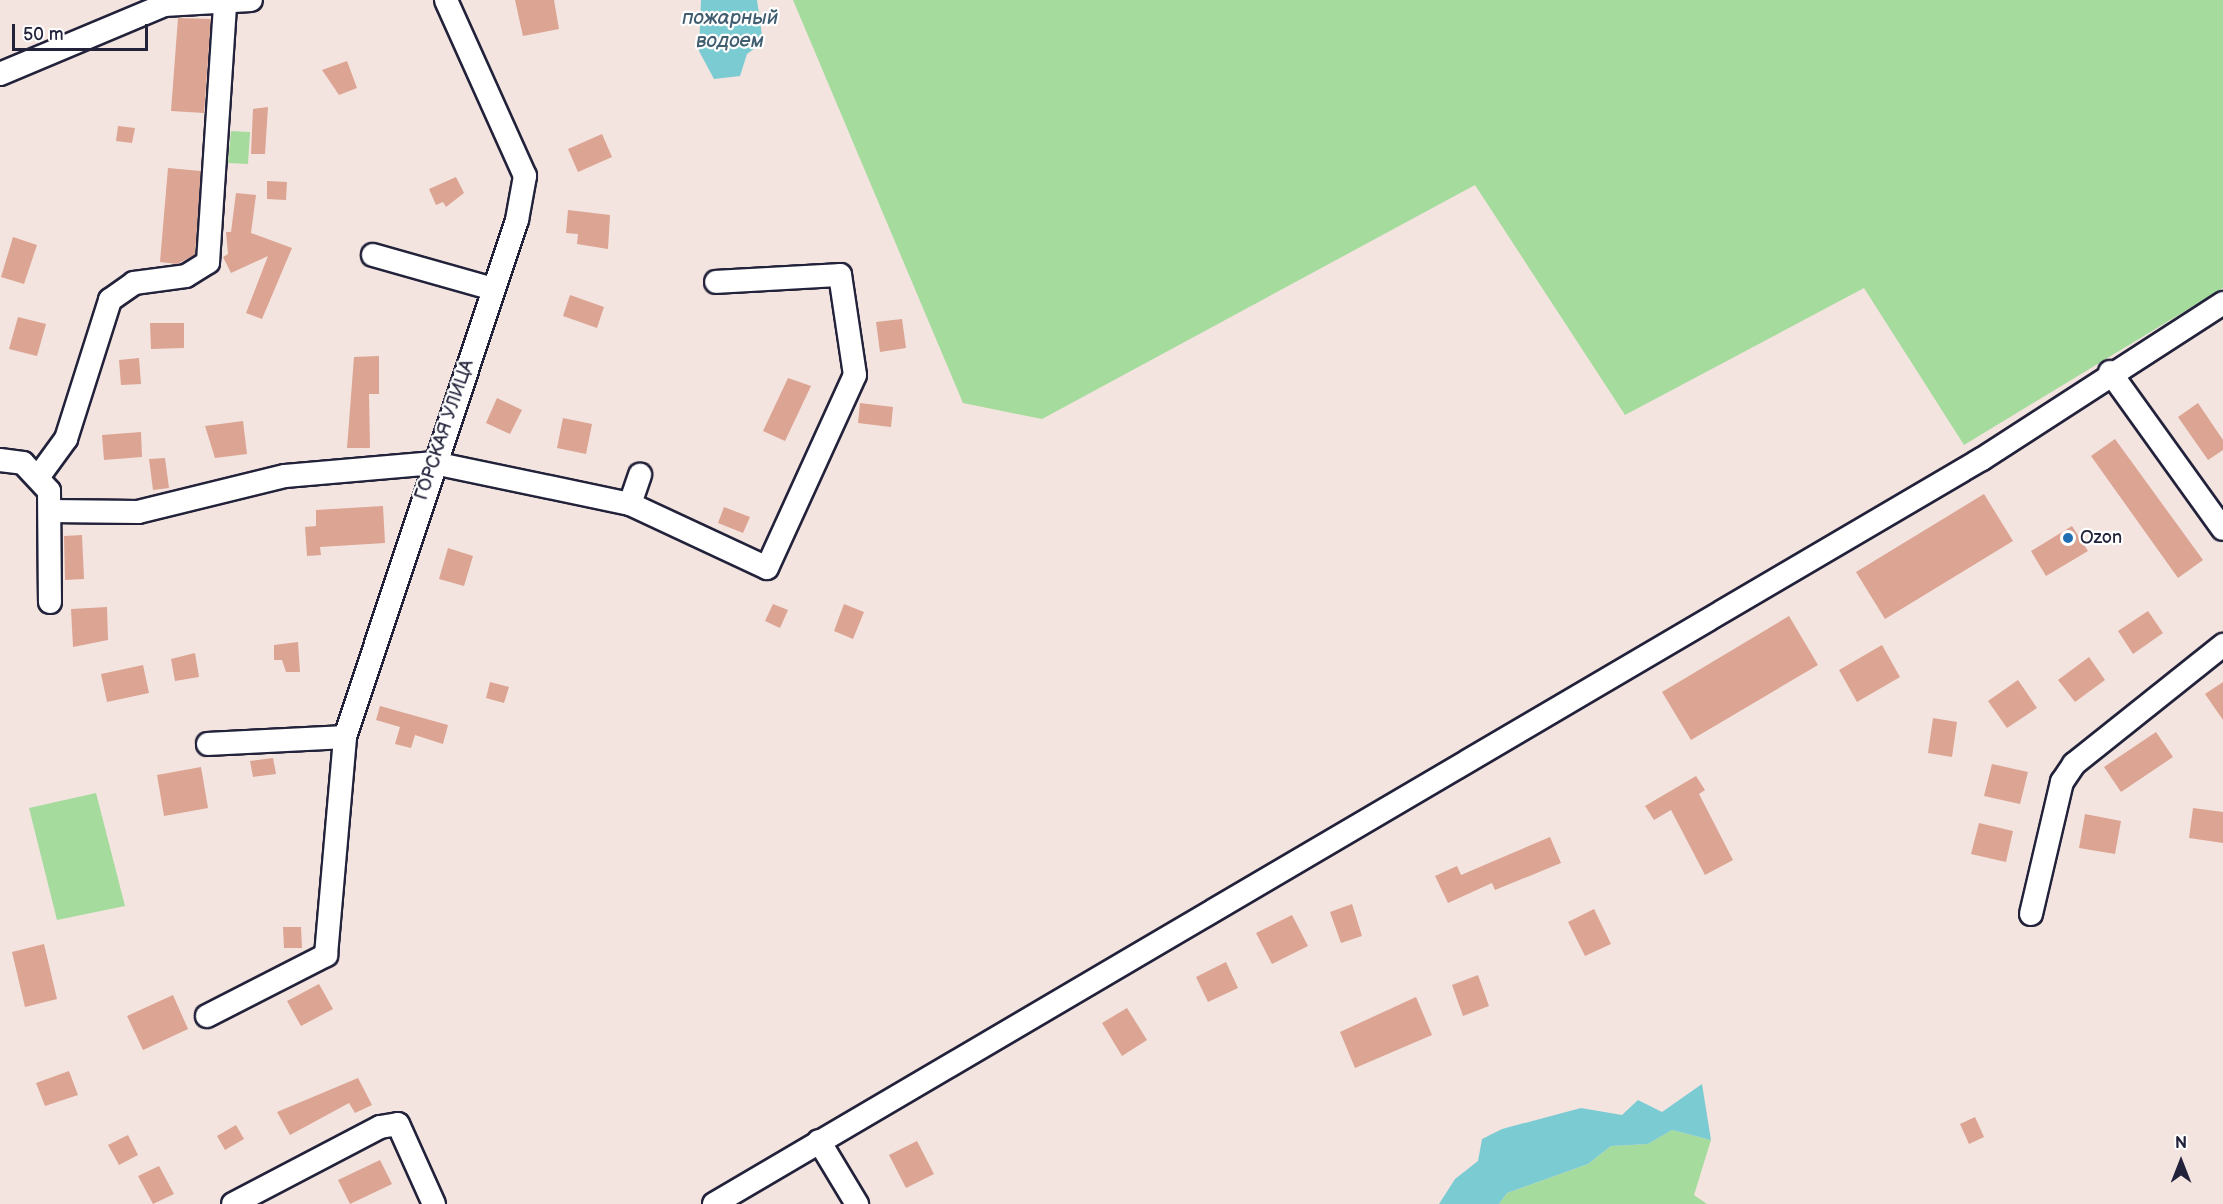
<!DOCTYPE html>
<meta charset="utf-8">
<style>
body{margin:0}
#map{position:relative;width:2223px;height:1204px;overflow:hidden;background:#f4e4df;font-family:"Balsamiq Sans",sans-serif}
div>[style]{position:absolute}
.green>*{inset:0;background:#a6db9e}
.water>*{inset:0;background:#7bcbd3}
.building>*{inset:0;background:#dba493}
.roads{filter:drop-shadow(2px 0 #22223b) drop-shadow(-2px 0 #22223b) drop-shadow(0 2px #22223b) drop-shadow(0 -2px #22223b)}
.minor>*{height:22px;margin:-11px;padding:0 11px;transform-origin:11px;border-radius:11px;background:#fff}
.dots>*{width:16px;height:16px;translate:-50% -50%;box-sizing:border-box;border:3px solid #fff;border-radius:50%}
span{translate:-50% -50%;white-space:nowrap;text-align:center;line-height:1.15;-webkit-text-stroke:4.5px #fff;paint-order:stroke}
.street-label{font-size:18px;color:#22223b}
.poi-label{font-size:18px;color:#22223b}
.left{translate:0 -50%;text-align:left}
.water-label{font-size:20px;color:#415d70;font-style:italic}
.north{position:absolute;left:2151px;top:1132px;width:60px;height:60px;-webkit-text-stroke:4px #fff;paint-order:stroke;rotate:0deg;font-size:16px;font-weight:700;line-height:24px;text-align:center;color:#22223b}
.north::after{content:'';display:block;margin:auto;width:21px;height:27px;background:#22223b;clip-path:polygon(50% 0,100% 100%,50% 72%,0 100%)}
.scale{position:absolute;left:12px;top:24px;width:136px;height:27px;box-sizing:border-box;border:3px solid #22223b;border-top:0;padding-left:8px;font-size:18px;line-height:21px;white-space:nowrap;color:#22223b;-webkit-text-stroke:4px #fff;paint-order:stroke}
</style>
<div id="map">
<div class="green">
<div style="clip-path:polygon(793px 0,2223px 0,2223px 288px,1964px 445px,1864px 288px,1625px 415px,1475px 185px,1042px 419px,963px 403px)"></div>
<div style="clip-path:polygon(231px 131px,250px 132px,248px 164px,228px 163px)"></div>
<div style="clip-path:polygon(96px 793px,125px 906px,57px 920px,29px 808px)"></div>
<div style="clip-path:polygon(1672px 1130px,1711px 1140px,1694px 1195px,1707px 1204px,1499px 1204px,1507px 1193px,1588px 1164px,1611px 1146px,1648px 1144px)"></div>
</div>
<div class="water">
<div style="clip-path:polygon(701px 0,757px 0,763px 42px,747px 54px,740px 76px,714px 79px,699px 51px)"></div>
<div style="clip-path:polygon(1702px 1084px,1711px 1140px,1672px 1130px,1648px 1144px,1611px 1146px,1588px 1164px,1507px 1193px,1499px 1204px,1439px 1204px,1455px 1179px,1478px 1161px,1482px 1139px,1502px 1129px,1581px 1108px,1622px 1115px,1638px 1100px,1662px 1112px)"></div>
</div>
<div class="building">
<div style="clip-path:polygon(515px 0,554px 0,559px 29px,523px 36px)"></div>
<div style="clip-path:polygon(178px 18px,211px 19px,204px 113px,171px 111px)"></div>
<div style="clip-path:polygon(347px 61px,357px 88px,339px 95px,322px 70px)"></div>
<div style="clip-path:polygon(268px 107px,265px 154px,251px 154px,253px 109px)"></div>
<div style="clip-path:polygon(118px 126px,135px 128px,132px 143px,116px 141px)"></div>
<div style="clip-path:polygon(602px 134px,612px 157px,578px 172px,568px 149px)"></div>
<div style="clip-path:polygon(168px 168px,201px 171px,195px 255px,177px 264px,160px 262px)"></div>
<div style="clip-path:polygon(456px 177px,464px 193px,446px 207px,443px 202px,436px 205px,429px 189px)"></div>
<div style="clip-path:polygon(267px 181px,287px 182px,286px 200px,267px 199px)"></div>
<div style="clip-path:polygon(236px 193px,256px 195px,251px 233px,292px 248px,262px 319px,246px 313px,268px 256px,231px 273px,223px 257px,228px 254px,226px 232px,231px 232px)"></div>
<div style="clip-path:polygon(568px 210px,610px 215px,608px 249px,577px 244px,578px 234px,566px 233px)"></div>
<div style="clip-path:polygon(13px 237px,37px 245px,24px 284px,1px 277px)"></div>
<div style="clip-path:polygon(570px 295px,604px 307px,597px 328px,563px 316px)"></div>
<div style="clip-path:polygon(18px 317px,46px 324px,37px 356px,9px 349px)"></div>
<div style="clip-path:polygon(902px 319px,906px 348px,880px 352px,876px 322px)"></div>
<div style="clip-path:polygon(150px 323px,184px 323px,184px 348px,151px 349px)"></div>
<div style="clip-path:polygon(379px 356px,379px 394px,369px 394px,370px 448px,347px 448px,354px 357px)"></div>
<div style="clip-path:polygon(139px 358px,141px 384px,121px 385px,119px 360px)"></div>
<div style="clip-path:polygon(788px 378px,811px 386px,785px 441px,763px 431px)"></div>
<div style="clip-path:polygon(497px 398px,522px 410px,510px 434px,486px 423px)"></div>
<div style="clip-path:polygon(860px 403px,893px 407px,891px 427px,858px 423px)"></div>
<div style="clip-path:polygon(2198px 403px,2223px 440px,2223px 450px,2208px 460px,2178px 417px)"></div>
<div style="clip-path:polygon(563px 418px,592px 424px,586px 454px,557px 448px)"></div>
<div style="clip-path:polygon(243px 421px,247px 454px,215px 458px,205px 426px)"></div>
<div style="clip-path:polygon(141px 432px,142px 457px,104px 460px,102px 435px)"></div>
<div style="clip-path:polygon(2115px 439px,2203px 560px,2178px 578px,2091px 456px)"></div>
<div style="clip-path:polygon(165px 458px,169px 488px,153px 490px,149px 459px)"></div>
<div style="clip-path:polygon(1984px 494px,2013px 541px,1885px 619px,1856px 572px)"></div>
<div style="clip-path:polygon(383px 506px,385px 543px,320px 547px,321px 555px,307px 556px,305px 527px,316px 526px,316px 510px)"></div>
<div style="clip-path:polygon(724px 507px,750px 517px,743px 533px,718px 523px)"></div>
<div style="clip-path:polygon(2072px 526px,2088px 551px,2046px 576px,2031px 551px)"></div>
<div style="clip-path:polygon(82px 535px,84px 579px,65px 580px,64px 536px)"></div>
<div style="clip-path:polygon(448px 548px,473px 556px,464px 586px,439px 579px)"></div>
<div style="clip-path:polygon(773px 604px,788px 610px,780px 628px,765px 621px)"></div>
<div style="clip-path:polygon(844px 604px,864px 612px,853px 639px,834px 631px)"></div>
<div style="clip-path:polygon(107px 607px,108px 640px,73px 647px,71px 609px)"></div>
<div style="clip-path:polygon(2148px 611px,2163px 633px,2133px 654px,2118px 631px)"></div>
<div style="clip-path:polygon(1789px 616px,1818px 665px,1691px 740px,1662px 692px)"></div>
<div style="clip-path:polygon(298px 642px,300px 672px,286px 672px,282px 660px,274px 660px,274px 645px)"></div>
<div style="clip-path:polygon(1882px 645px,1900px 677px,1857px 702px,1839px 670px)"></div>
<div style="clip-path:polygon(195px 653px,199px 677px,175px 681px,171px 659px)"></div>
<div style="clip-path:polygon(2089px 657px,2105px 680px,2075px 702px,2058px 680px)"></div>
<div style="clip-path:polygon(143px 665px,149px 693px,107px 702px,101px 674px)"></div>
<div style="clip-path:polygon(2018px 680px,2037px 708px,2007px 728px,1988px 701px)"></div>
<div style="clip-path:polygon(490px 682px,509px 687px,504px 703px,486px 698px)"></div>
<div style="clip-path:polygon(2223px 682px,2223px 720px,2205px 694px)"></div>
<div style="clip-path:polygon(380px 706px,448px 725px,443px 744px,415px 735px,411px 748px,395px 744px,400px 727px,376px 720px)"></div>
<div style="clip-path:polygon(1933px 718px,1957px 722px,1952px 757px,1928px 753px)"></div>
<div style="clip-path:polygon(2156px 732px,2173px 757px,2121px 792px,2104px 767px)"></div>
<div style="clip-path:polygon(273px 758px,276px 774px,253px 777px,250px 761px)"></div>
<div style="clip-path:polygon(1992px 764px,2028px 772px,2020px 804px,1984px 796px)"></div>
<div style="clip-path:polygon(201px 767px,208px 808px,164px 816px,157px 775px)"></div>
<div style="clip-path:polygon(1696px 776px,1705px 790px,1699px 794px,1733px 860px,1705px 875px,1671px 810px,1654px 820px,1645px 806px)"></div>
<div style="clip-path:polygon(2193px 808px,2223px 812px,2223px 843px,2189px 838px)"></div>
<div style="clip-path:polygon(2085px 814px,2121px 821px,2115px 854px,2079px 848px)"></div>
<div style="clip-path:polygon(1979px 823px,2013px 831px,2006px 862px,1971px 854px)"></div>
<div style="clip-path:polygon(1550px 837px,1561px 863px,1495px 890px,1492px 883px,1448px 903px,1435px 876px,1457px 866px,1461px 875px)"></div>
<div style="clip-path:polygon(1352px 904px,1362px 936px,1341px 943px,1330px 912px)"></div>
<div style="clip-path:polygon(1594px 909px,1611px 944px,1585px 956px,1568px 922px)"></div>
<div style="clip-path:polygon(1292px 915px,1308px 946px,1272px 964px,1256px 933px)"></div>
<div style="clip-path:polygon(283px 927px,301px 927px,302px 948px,284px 948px)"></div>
<div style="clip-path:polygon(44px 944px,57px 999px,25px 1007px,12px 952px)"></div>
<div style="clip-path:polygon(1226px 962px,1238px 988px,1208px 1002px,1196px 977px)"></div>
<div style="clip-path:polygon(1478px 975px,1489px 1006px,1463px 1016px,1452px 985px)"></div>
<div style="clip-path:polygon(319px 984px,333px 1009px,301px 1026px,287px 1001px)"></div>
<div style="clip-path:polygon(173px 995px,188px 1029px,143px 1050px,127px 1016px)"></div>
<div style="clip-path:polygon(1416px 997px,1432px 1035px,1355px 1068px,1340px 1032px)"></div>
<div style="clip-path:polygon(1127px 1008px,1147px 1040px,1122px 1056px,1102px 1023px)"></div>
<div style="clip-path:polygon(69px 1071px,78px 1095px,45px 1106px,36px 1083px)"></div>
<div style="clip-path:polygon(358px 1078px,372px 1105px,355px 1113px,349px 1103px,290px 1135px,277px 1112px)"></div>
<div style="clip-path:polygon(1975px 1117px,1984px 1137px,1969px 1144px,1960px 1124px)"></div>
<div style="clip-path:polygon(236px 1125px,244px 1139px,225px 1150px,217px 1136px)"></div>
<div style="clip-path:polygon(128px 1135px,138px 1155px,119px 1165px,108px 1145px)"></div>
<div style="clip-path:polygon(917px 1141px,934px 1174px,906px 1188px,889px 1155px)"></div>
<div style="clip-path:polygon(380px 1160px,392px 1184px,350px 1204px,338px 1180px)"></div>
<div style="clip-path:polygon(159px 1166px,174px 1194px,153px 1204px,138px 1176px)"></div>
</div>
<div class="roads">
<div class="minor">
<div style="left:0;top:74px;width:178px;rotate:-22.8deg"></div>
<div style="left:164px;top:5px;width:87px;rotate:-3.3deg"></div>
<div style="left:373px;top:255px;width:125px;rotate:15.8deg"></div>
<div style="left:2110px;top:372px;width:193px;rotate:54.3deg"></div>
<div style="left:0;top:460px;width:23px;rotate:7deg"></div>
<div style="left:23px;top:463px;width:38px;rotate:47deg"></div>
<div style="left:49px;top:491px;width:111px;rotate:89.5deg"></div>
<div style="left:39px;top:476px;width:46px;rotate:-53.9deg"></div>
<div style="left:66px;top:439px;width:146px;rotate:-72.4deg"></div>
<div style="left:110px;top:300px;width:29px;rotate:-35deg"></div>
<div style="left:134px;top:283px;width:52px;rotate:-7.7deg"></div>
<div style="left:186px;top:276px;width:26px;rotate:-32deg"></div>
<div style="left:208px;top:262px;width:258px;rotate:-86.2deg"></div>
<div style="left:630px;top:504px;width:31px;rotate:-71deg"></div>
<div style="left:50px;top:511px;width:88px;rotate:0.7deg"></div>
<div style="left:138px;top:512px;width:151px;rotate:-13.8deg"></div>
<div style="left:285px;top:476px;width:150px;rotate:-5deg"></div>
<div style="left:434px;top:463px;width:200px;rotate:11.8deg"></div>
<div style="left:630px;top:504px;width:151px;rotate:25deg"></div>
<div style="left:767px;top:568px;width:212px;rotate:-65.5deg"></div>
<div style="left:855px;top:375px;width:101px;rotate:-98.5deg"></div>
<div style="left:840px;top:275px;width:124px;rotate:176.8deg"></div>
<div style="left:208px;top:744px;width:137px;rotate:-2.9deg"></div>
<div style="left:345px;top:737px;width:545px;rotate:-71.6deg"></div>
<div style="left:517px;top:220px;width:45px;rotate:-79.7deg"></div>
<div style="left:525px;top:176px;width:193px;rotate:-114.2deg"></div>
<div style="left:2031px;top:914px;width:136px;rotate:-76.8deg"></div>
<div style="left:2062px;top:782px;width:22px;rotate:-56deg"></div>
<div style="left:2074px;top:764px;width:191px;rotate:-38.6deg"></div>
<div style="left:207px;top:1016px;width:134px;rotate:-27.1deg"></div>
<div style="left:326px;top:955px;width:219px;rotate:-85deg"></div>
<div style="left:819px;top:1141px;width:74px;rotate:58.9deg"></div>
<div style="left:233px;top:1204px;width:166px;rotate:-27.6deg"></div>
<div style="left:380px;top:1127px;width:18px;rotate:-9deg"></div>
<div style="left:398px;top:1124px;width:88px;rotate:65.8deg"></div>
<div style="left:714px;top:1204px;width:1471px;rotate:-30.44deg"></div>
<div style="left:1982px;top:459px;width:287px;rotate:-32.9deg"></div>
</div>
</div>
<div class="dots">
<div style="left:2068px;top:538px;background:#1f6fb2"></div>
</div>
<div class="street-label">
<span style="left:445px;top:430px;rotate:-71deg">ГОРСКАЯ УЛИЦА</span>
</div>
<div class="poi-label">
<span class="left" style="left:2080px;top:538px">Ozon</span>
</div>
<div class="water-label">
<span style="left:730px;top:30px">пожарный<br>водоем</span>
</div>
<div class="north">N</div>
<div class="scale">50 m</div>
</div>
